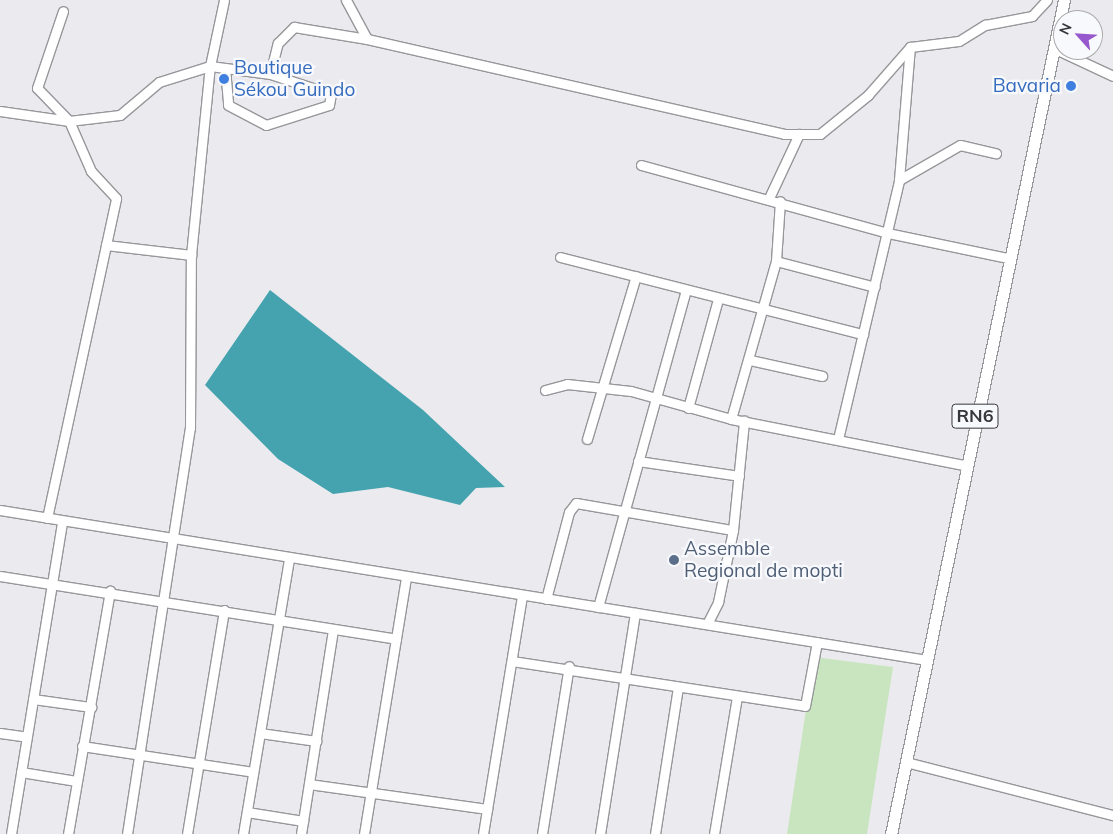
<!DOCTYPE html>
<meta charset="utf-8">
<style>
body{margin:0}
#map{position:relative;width:1113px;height:834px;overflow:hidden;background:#ebebef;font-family:Mulish,sans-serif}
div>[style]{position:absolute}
.green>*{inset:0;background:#c9e5c0}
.water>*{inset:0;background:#45a3af}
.roads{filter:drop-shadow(1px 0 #96979a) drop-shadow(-1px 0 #96979a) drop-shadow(0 1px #96979a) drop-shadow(0 -1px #96979a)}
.minor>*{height:9px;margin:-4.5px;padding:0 4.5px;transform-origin:4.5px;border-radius:4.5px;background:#fff}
.major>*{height:11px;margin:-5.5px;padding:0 5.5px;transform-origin:5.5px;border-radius:5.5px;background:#fff}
.dots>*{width:14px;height:14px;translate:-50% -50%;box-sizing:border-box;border:2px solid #f8f9fc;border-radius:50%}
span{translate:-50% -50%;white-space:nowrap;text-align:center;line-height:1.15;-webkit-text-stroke:4.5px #f8f9fc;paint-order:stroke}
.shield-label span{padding:1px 4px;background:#f8f9fc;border:1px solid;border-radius:4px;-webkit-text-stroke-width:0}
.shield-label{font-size:18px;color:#373739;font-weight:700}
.shop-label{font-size:19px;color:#366cbe}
.left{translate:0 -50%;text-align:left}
.right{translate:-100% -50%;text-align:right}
.service-label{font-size:19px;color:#4e5e75}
.north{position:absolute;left:1053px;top:10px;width:50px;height:50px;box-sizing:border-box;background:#f8f9fc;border:1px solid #ababae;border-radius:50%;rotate:296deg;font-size:14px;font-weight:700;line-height:20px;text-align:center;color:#373739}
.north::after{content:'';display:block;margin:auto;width:18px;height:22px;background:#9757cd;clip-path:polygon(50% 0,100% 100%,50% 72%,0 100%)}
</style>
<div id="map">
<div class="green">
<div style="clip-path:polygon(814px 657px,893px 667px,867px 834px,787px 834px)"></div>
</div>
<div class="water">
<div style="clip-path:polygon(270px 290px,423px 410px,505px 487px,476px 488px,460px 505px,388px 487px,333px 494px,278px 459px,205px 385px)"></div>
</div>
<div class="roads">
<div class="minor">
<div style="left:346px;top:0;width:44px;rotate:61.7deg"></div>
<div style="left:367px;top:39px;width:428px;rotate:12.8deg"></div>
<div style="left:784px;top:134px;width:36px"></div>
<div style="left:820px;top:134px;width:62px;rotate:-39.1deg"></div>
<div style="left:868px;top:95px;width:64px;rotate:-48.8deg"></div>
<div style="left:910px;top:47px;width:49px;rotate:-7deg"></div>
<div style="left:959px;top:41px;width:31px;rotate:-32deg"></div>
<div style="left:985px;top:25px;width:48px;rotate:-10.8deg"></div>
<div style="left:1032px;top:16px;width:22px;rotate:-47deg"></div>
<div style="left:1053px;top:48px;width:66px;rotate:25deg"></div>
<div style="left:225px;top:68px;width:37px;rotate:85deg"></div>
<div style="left:228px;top:105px;width:43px;rotate:27.8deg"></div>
<div style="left:266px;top:125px;width:66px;rotate:-17.6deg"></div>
<div style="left:329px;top:105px;width:11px;rotate:-80deg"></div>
<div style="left:331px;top:94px;width:64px;rotate:-161.8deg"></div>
<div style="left:0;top:111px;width:70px;rotate:8.2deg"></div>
<div style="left:69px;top:121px;width:51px;rotate:-6.7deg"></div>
<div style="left:120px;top:115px;width:51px;rotate:-40.2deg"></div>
<div style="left:159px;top:82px;width:53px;rotate:-17.4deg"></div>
<div style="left:210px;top:66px;width:61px;rotate:7.6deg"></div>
<div style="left:270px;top:74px;width:32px;rotate:-76deg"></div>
<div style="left:278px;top:43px;width:23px;rotate:-45deg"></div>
<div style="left:294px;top:27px;width:74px;rotate:9.3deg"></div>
<div style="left:641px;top:165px;width:256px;rotate:15.4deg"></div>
<div style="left:888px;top:233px;width:123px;rotate:11.8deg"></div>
<div style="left:899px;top:180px;width:133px;rotate:-85.3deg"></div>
<div style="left:769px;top:198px;width:71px;rotate:-64.9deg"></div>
<div style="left:106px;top:245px;width:86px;rotate:6.7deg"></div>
<div style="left:560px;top:257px;width:313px;rotate:14.3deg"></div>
<div style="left:776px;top:261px;width:102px;rotate:14.7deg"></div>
<div style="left:750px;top:360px;width:74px;rotate:12.5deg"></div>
<div style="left:545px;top:390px;width:23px;rotate:-15deg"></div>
<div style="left:567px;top:384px;width:64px;rotate:6.2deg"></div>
<div style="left:631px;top:391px;width:104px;rotate:15.6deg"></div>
<div style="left:731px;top:419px;width:237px;rotate:11.2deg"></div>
<div style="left:688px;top:408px;width:113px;rotate:-74.6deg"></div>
<div style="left:731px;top:419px;width:164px;rotate:-74.1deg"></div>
<div style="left:776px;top:261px;width:60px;rotate:-86.2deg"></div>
<div style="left:587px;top:439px;width:170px;rotate:-73.3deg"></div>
<div style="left:838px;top:439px;width:266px;rotate:-76.7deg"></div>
<div style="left:899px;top:180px;width:70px;rotate:-29.8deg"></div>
<div style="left:960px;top:145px;width:37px;rotate:13deg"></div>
<div style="left:638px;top:461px;width:102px;rotate:8.4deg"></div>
<div style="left:0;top:510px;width:939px;rotate:9.19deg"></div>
<div style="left:47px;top:518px;width:327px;rotate:-77.8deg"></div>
<div style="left:116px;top:198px;width:37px;rotate:-133deg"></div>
<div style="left:91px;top:171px;width:55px;rotate:-113.7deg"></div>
<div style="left:69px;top:121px;width:46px;rotate:-134.1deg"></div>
<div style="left:37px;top:88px;width:81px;rotate:-71.3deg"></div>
<div style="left:0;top:576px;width:401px;rotate:9deg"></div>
<div style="left:546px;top:599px;width:90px;rotate:-75.2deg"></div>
<div style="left:569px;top:512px;width:11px;rotate:-52deg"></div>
<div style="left:576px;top:503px;width:159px;rotate:9.8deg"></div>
<div style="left:598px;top:607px;width:329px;rotate:-74.5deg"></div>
<div style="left:707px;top:624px;width:25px;rotate:-63deg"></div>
<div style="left:718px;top:602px;width:74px;rotate:-78.2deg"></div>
<div style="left:733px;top:530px;width:110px;rotate:-84.2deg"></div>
<div style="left:512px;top:661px;width:296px;rotate:8.7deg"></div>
<div style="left:805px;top:706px;width:65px;rotate:-79.4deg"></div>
<div style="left:33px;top:699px;width:59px;rotate:7.9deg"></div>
<div style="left:0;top:733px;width:27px;rotate:8deg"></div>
<div style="left:260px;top:733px;width:57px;rotate:8.1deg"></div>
<div style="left:82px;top:746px;width:173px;rotate:8.6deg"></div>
<div style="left:906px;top:762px;width:214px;rotate:14.4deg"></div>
<div style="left:21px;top:772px;width:56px;rotate:9.3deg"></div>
<div style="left:309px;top:784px;width:180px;rotate:8deg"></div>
<div style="left:247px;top:812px;width:57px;rotate:9.1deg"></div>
<div style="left:11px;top:834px;width:317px;rotate:-80.7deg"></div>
<div style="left:68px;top:834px;width:247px;rotate:-80.2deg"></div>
<div style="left:127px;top:834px;width:411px;rotate:-81.2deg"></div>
<div style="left:190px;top:428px;width:173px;rotate:-89.7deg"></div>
<div style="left:191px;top:255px;width:190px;rotate:-84.3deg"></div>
<div style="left:210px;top:66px;width:67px;rotate:-78deg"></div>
<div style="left:187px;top:834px;width:227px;rotate:-80.6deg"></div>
<div style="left:243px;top:834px;width:280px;rotate:-80.5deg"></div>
<div style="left:301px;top:834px;width:207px;rotate:-81.1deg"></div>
<div style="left:364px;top:834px;width:260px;rotate:-80.7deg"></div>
<div style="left:483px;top:834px;width:242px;rotate:-80.7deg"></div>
<div style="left:542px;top:834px;width:170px;rotate:-80.9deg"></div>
<div style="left:600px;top:834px;width:224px;rotate:-81deg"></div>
<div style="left:655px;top:834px;width:149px;rotate:-81.1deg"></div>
<div style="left:714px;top:834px;width:140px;rotate:-80.5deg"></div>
</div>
<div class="major">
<div style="left:891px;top:834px;width:852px;rotate:-78.28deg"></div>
</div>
</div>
<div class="dots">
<div style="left:224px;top:79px;background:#3f7fe0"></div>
<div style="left:1071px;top:86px;background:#3f7fe0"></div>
<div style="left:674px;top:560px;background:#5c6f8a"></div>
</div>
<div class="shield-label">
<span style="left:975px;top:416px">RN6</span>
</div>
<div class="shop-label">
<span class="left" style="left:234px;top:79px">Boutique<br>Sékou Guindo</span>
<span class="right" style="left:1061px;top:86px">Bavaria</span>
</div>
<div class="service-label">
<span class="left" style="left:684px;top:560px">Assemble<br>Regional de mopti</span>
</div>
<div class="north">N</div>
</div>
